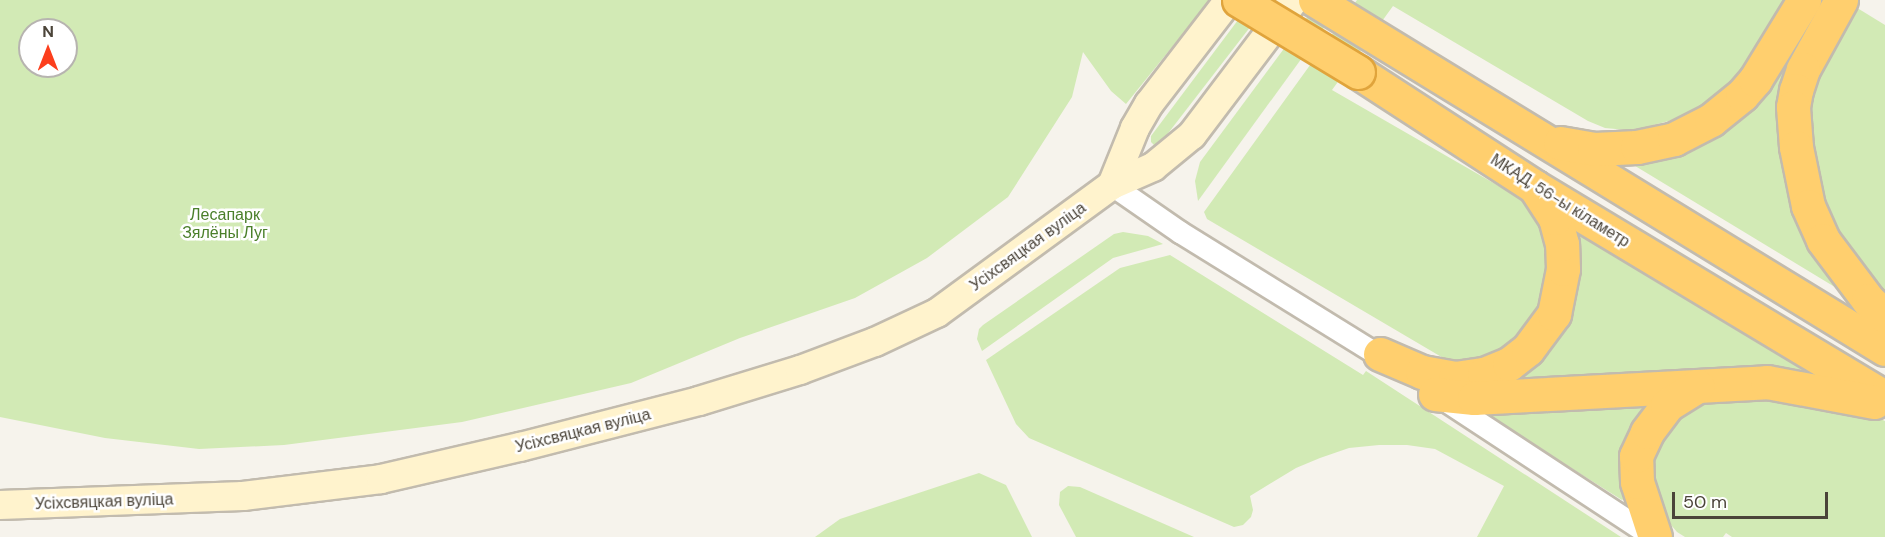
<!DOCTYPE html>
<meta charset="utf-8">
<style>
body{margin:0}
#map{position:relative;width:1885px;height:537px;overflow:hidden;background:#f6f3ec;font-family:"DM Sans",sans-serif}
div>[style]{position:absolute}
.green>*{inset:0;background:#d2eab5}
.roads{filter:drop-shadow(2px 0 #c2bbae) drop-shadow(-2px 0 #c2bbae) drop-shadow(0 2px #c2bbae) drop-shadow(0 -2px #c2bbae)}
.street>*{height:21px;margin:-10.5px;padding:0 10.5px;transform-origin:10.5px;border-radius:10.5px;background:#fff}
.secondary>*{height:28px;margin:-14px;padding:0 14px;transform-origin:14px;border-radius:14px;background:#fff3cd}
.highway>*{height:33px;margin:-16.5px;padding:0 16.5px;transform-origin:16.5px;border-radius:16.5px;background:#ffcf6e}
.bridges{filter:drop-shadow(2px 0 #e0a43c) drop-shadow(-2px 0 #e0a43c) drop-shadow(0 2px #e0a43c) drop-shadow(0 -2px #e0a43c)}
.highway-bridge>*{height:33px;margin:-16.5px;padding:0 16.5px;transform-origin:16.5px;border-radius:16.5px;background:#ffcf6e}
span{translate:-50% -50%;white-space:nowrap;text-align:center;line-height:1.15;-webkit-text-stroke:5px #fff;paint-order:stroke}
.street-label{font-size:16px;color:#4b4439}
.park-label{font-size:16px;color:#4a7f2a}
.north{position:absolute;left:18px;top:18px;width:60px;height:60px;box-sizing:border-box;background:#fff;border:2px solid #b7b4b0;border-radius:50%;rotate:0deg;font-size:16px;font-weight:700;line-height:24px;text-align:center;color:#4b4439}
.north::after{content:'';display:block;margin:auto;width:21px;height:27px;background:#fc3f1d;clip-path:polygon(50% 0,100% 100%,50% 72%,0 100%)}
.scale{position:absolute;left:1672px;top:492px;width:156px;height:27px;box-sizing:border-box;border:3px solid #4b4439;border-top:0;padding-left:8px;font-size:18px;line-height:21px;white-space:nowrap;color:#4b4439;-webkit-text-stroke:4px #fff;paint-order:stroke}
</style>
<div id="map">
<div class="green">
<div style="clip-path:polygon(evenodd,0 0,1210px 0,1126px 104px,1111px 91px,1083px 52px,1072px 97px,1008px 197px,927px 258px,855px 298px,740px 338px,631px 383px,462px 422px,284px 445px,199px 449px,105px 438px,0 417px,0 0,30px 30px,66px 30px,66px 66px,30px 66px,30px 30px)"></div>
<div style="clip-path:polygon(1253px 0,1271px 0,1159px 145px,1154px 145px,1151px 142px,1151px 136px)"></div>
<div style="clip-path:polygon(1320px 0,1344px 0,1198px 201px,1195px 181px,1200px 162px)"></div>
<div style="clip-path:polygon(1357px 0,1793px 0,1730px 93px,1684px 117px,1642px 128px,1626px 130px,1605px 128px,1588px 121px,1393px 6px,1332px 90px,1535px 207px,1552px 269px,1532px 327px,1500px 351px,1477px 359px,1450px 362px,1207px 219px,1204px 212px)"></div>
<div style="clip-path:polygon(1817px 0,1823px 4px,1789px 58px,1780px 86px,1779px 127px,1848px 295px,1622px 158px,1684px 146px)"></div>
<div style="clip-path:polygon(1854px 6px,1885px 25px,1885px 296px,1842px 246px,1819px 201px,1806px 153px,1811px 70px)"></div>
<div style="clip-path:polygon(1570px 220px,1835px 382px,1503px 385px,1537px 360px,1554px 342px,1568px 321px,1577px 295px,1578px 272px)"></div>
<div style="clip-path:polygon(1123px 232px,1148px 236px,1163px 244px,1113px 258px,982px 351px,977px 339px,979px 329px,983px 325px,1114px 234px)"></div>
<div style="clip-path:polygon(1170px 255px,1363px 375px,1366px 371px,1621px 537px,1477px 537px,1504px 486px,1435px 449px,1407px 445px,1379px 445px,1349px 448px,1320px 458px,1296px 468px,1250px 496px,1253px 510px,1251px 517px,1243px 525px,1234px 527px,1029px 438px,1016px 424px,986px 360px,1120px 268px)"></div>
<div style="clip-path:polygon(1719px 392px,1865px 412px,1885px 421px,1885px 537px,1732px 537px,1726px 533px,1723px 537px,1685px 537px,1677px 532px,1660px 512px,1651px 487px,1653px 448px,1666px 425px)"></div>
<div style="clip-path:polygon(1653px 396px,1625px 498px,1622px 500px,1472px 406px)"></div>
<div style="clip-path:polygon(979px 473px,1006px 485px,1032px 537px,815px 537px,840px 519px)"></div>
<div style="clip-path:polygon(1068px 486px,1080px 487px,1194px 537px,1076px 537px,1059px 505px,1060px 492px)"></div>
</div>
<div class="roads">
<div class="street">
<div style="left:1112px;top:185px;width:83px;rotate:34.7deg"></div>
<div style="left:1180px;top:232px;width:247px;rotate:31.8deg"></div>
<div style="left:1443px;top:399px;width:251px;rotate:33.3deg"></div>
</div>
<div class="secondary">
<div style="left:1112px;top:185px;width:61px;rotate:-68deg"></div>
<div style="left:1135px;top:128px;width:28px;rotate:-60deg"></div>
<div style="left:1149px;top:104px;width:131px;rotate:-52.4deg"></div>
<div style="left:0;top:505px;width:243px;rotate:-2.1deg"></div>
<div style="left:243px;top:496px;width:139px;rotate:-7deg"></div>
<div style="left:381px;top:479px;width:143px;rotate:-13deg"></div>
<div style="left:520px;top:447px;width:185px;rotate:-14.4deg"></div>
<div style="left:699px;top:401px;width:106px;rotate:-17.1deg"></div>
<div style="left:800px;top:370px;width:80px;rotate:-20.5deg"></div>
<div style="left:875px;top:342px;width:68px;rotate:-25.1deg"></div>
<div style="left:937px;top:313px;width:217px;rotate:-36.2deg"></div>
<div style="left:1112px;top:185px;width:45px;rotate:-23.7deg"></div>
<div style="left:1153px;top:167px;width:50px;rotate:-39.4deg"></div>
<div style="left:1192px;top:135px;width:169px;rotate:-52.9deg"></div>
</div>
<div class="highway">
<div style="left:1315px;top:0;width:668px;rotate:31.48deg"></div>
<div style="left:1841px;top:0;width:79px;rotate:118.8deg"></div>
<div style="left:1803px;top:69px;width:22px;rotate:108deg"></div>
<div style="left:1796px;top:90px;width:17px;rotate:100deg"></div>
<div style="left:1793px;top:107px;width:40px;rotate:85.7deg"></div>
<div style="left:1796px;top:147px;width:60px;rotate:78.5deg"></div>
<div style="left:1808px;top:206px;width:37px;rotate:66deg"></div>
<div style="left:1823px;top:240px;width:75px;rotate:53.1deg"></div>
<div style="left:1868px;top:300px;width:23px;rotate:43deg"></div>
<div style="left:1358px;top:72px;width:211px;rotate:33deg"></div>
<div style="left:1535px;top:187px;width:408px;rotate:31deg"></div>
<div style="left:1560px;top:143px;width:35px;rotate:10deg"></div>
<div style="left:1594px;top:149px;width:43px;rotate:-2.7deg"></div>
<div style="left:1637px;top:147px;width:38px;rotate:-12deg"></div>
<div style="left:1674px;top:139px;width:42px;rotate:-27.2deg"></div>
<div style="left:1711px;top:120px;width:40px;rotate:-39deg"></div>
<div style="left:1742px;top:95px;width:20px;rotate:-49deg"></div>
<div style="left:1755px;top:80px;width:94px;rotate:-58.5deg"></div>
<div style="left:1380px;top:354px;width:46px;rotate:23.2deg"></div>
<div style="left:1422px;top:372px;width:34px;rotate:10deg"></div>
<div style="left:1455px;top:378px;width:29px;rotate:-8deg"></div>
<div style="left:1484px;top:374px;width:27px;rotate:-22deg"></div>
<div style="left:1509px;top:364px;width:24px;rotate:-38deg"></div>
<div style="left:1528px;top:349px;width:44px;rotate:-53.4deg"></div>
<div style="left:1554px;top:314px;width:46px;rotate:-78.7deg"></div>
<div style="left:1563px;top:269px;width:25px;rotate:-92deg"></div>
<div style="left:1562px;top:244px;width:27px;rotate:-105deg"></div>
<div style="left:1555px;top:218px;width:37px;rotate:-123deg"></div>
<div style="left:1435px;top:394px;width:39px;rotate:6deg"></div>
<div style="left:1474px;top:398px;width:293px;rotate:-3.1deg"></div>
<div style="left:1767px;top:382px;width:109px;rotate:10.6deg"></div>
<div style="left:1655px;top:537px;width:58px;rotate:-108.1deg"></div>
<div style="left:1637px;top:482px;width:26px;rotate:-92deg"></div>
<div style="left:1636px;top:456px;width:26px;rotate:-65deg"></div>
<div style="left:1647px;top:432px;width:34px;rotate:-53deg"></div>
<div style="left:1667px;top:405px;width:36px;rotate:-32deg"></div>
</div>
</div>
<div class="bridges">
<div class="highway-bridge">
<div style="left:1239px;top:0;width:139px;rotate:31.2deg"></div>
</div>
</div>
<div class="street-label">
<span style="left:1560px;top:201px;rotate:32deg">МКАД, 56-ы кіламетр</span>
<span style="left:1028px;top:247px;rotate:-36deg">Усіхсвяцкая вуліца</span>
<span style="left:583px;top:431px;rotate:-14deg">Усіхсвяцкая вуліца</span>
<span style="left:104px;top:502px;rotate:-2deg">Усіхсвяцкая вуліца</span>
</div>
<div class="park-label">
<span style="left:225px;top:224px">Лесапарк<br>Зялёны Луг</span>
</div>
<div class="north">N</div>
<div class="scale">50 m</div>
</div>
